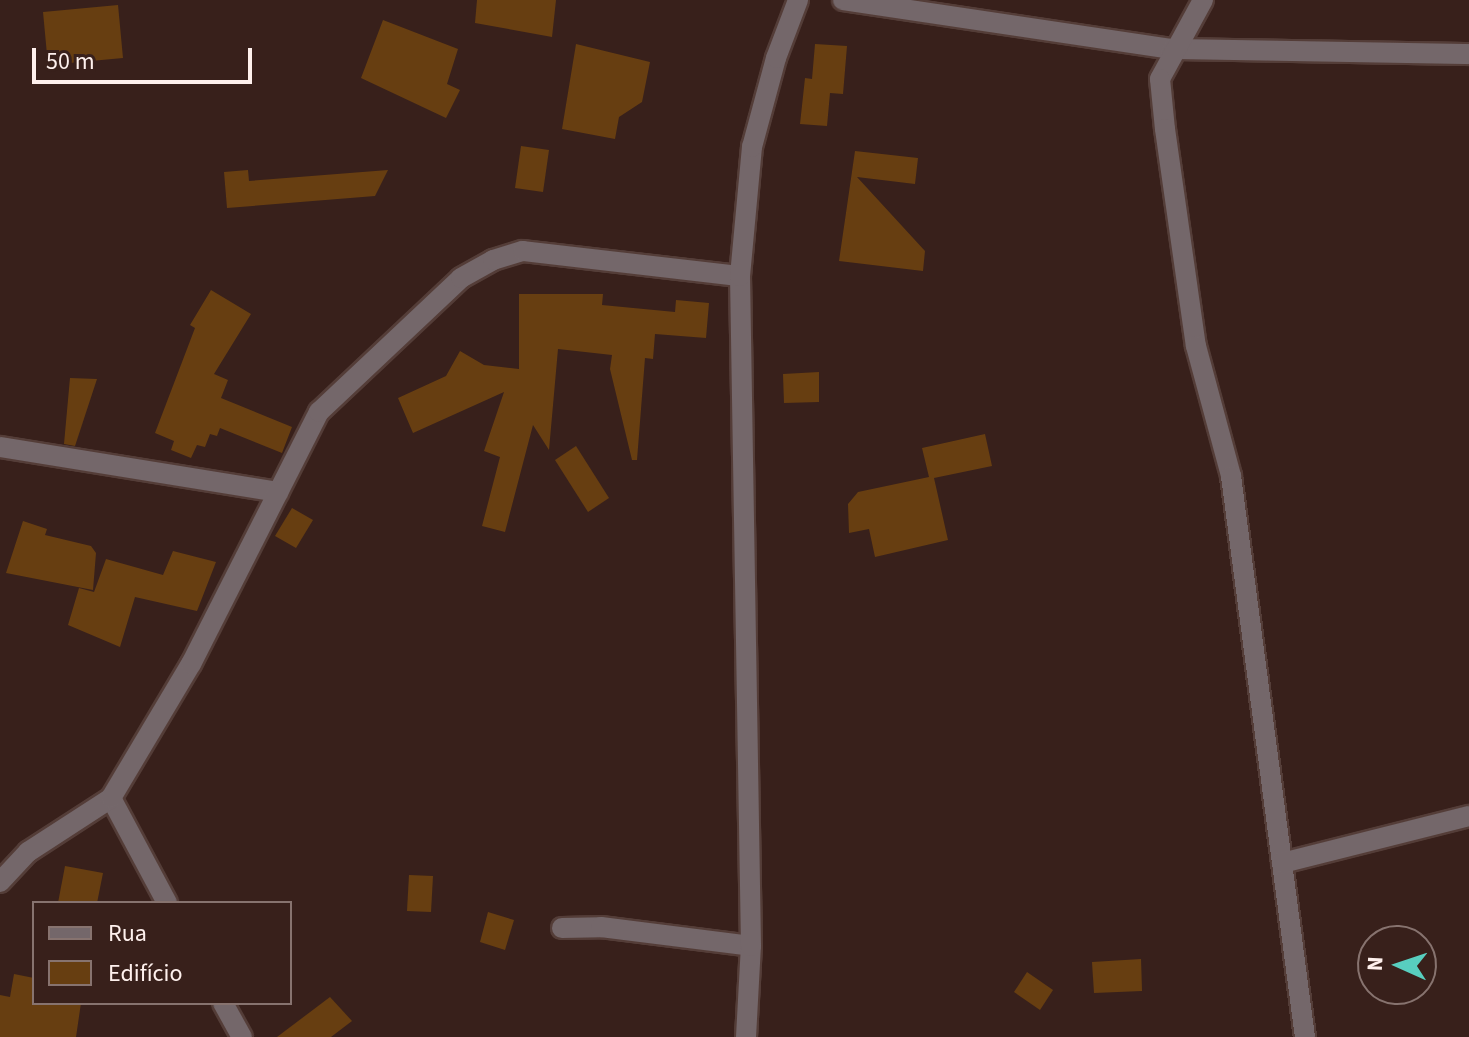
<!DOCTYPE html>
<meta charset="utf-8">
<style>
body{margin:0}
#map{position:relative;width:1469px;height:1037px;overflow:hidden;background:#38201b;font-family:"Source Sans 3",sans-serif}
div>[style]{position:absolute}
.building>*{inset:0;background:#673e11}
.roads{filter:drop-shadow(2px 0 #543d38) drop-shadow(-2px 0 #543d38) drop-shadow(0 2px #543d38) drop-shadow(0 -2px #543d38)}
.minor>*{height:20px;margin:-10px;padding:0 10px;transform-origin:10px;border-radius:10px;background:#74676a}
span{translate:-50% -50%;white-space:nowrap;text-align:center;line-height:1.15;-webkit-text-stroke:6px #38201b;paint-order:stroke}
.legend{position:absolute;left:32px;top:901px;width:260px;height:104px;box-sizing:border-box;background:#38201b;border:2px solid #87736f;margin:0;padding:10px 14px;list-style:none;font-size:24px;color:#fef0ed}
.legend li{display:flex;align-items:center;gap:16px;height:40px}
.legend b{width:40px;border:2px solid #87736f}
.north{position:absolute;left:1357px;top:925px;width:80px;height:80px;box-sizing:border-box;background:#38201b;border:2px solid #87736f;border-radius:50%;rotate:273deg;font-size:22px;font-weight:700;line-height:32px;text-align:center;color:#fef0ed}
.north::after{content:'';display:block;margin:auto;width:28px;height:36px;background:#58cebf;clip-path:polygon(50% 0,100% 100%,50% 72%,0 100%)}
.scale{position:absolute;left:32px;top:48px;width:220px;height:36px;box-sizing:border-box;border:4px solid #fef0ed;border-top:0;padding-left:10px;font-size:24px;line-height:28px;white-space:nowrap;color:#fef0ed;-webkit-text-stroke:6px #38201b;paint-order:stroke}
</style>
<div id="map">
<div class="building">
<div style="clip-path:polygon(477px 0,556px 0,552px 37px,475px 23px)"></div>
<div style="clip-path:polygon(118px 5px,123px 58px,48px 65px,43px 12px)"></div>
<div style="clip-path:polygon(383px 20px,458px 49px,447px 84px,460px 90px,446px 118px,361px 78px)"></div>
<div style="clip-path:polygon(576px 44px,650px 62px,642px 102px,619px 117px,615px 139px,562px 129px)"></div>
<div style="clip-path:polygon(815px 44px,847px 46px,843px 94px,830px 93px,827px 126px,800px 124px,805px 78px,812px 79px)"></div>
<div style="clip-path:polygon(521px 146px,549px 150px,543px 192px,515px 188px)"></div>
<div style="clip-path:polygon(855px 151px,918px 158px,915px 184px,857px 177px,925px 251px,923px 271px,839px 261px)"></div>
<div style="clip-path:polygon(248px 170px,249px 181px,388px 170px,375px 196px,227px 208px,224px 172px)"></div>
<div style="clip-path:polygon(211px 290px,251px 314px,214px 374px,228px 380px,221px 398px,292px 427px,282px 453px,220px 428px,217px 436px,210px 434px,205px 447px,197px 445px,191px 458px,171px 450px,174px 441px,155px 433px,195px 328px,190px 325px)"></div>
<div style="clip-path:polygon(519px 294px,603px 294px,602px 305px,675px 312px,676px 300px,709px 303px,706px 338px,655px 334px,653px 359px,645px 358px,637px 460px,632px 460px,610px 369px,612px 355px,558px 349px,549px 450px,533px 425px,505px 532px,482px 526px,500px 457px,484px 451px,504px 392px,413px 433px,398px 398px,446px 376px,460px 351px,484px 365px,519px 369px)"></div>
<div style="clip-path:polygon(819px 372px,819px 402px,784px 403px,783px 374px)"></div>
<div style="clip-path:polygon(70px 378px,97px 379px,75px 446px,64px 444px)"></div>
<div style="clip-path:polygon(985px 434px,992px 466px,934px 478px,948px 540px,875px 557px,869px 529px,849px 533px,848px 504px,858px 492px,929px 477px,922px 448px)"></div>
<div style="clip-path:polygon(576px 446px,609px 498px,588px 512px,555px 460px)"></div>
<div style="clip-path:polygon(292px 508px,313px 520px,296px 548px,275px 536px)"></div>
<div style="clip-path:polygon(23px 521px,47px 529px,45px 535px,91px 546px,96px 553px,93px 590px,6px 573px)"></div>
<div style="clip-path:polygon(173px 551px,216px 562px,197px 611px,135px 597px,120px 647px,68px 625px,79px 588px,94px 592px,106px 559px,163px 575px)"></div>
<div style="clip-path:polygon(65px 866px,103px 873px,97px 903px,58px 903px)"></div>
<div style="clip-path:polygon(409px 875px,433px 876px,431px 912px,407px 911px)"></div>
<div style="clip-path:polygon(488px 912px,514px 920px,505px 950px,480px 942px)"></div>
<div style="clip-path:polygon(1141px 959px,1142px 991px,1094px 993px,1092px 962px)"></div>
<div style="clip-path:polygon(1027px 972px,1053px 990px,1040px 1010px,1014px 992px)"></div>
<div style="clip-path:polygon(14px 974px,34px 978px,34px 1003px,81px 1003px,76px 1037px,0 1037px,0 995px,10px 997px)"></div>
<div style="clip-path:polygon(330px 997px,352px 1021px,331px 1037px,277px 1037px)"></div>
</div>
<div class="roads">
<div class="minor">
<div style="left:843px;top:0;width:333px;rotate:8.5deg"></div>
<div style="left:1172px;top:49px;width:297px;rotate:1deg"></div>
<div style="left:1203px;top:0;width:90px;rotate:118.6deg"></div>
<div style="left:1160px;top:79px;width:50px;rotate:84.3deg"></div>
<div style="left:1165px;top:129px;width:219px;rotate:81.9deg"></div>
<div style="left:1196px;top:346px;width:135px;rotate:74.9deg"></div>
<div style="left:1231px;top:476px;width:566px;rotate:82.49deg"></div>
<div style="left:0;top:447px;width:282px;rotate:9.2deg"></div>
<div style="left:111px;top:798px;width:119px;rotate:61.9deg"></div>
<div style="left:1282px;top:863px;width:193px;rotate:-14.1deg"></div>
<div style="left:0;top:882px;width:41px;rotate:-47deg"></div>
<div style="left:28px;top:852px;width:99px;rotate:-33deg"></div>
<div style="left:111px;top:798px;width:156px;rotate:-59.2deg"></div>
<div style="left:191px;top:664px;width:283px;rotate:-63.1deg"></div>
<div style="left:319px;top:412px;width:195px;rotate:-43.3deg"></div>
<div style="left:461px;top:278px;width:37px;rotate:-29deg"></div>
<div style="left:493px;top:260px;width:31px;rotate:-17deg"></div>
<div style="left:523px;top:251px;width:218px;rotate:6.6deg"></div>
<div style="left:562px;top:928px;width:39px;rotate:-1deg"></div>
<div style="left:601px;top:927px;width:151px;rotate:7.2deg"></div>
<div style="left:223px;top:1003px;width:39px;rotate:61deg"></div>
<div style="left:746px;top:1037px;width:91px;rotate:-86.9deg"></div>
<div style="left:751px;top:946px;width:670px;rotate:-90.94deg"></div>
<div style="left:740px;top:276px;width:130px;rotate:-84.7deg"></div>
<div style="left:752px;top:147px;width:92px;rotate:-74.9deg"></div>
<div style="left:776px;top:58px;width:62px;rotate:-69.2deg"></div>
</div>
</div>
<ul class="legend">
<li><b style="height:10px;background:#74676a"></b>Rua</li>
<li><b style="height:22px;background:#673e11"></b>Edifício</li>
</ul>
<div class="north">N</div>
<div class="scale">50 m</div>
</div>
